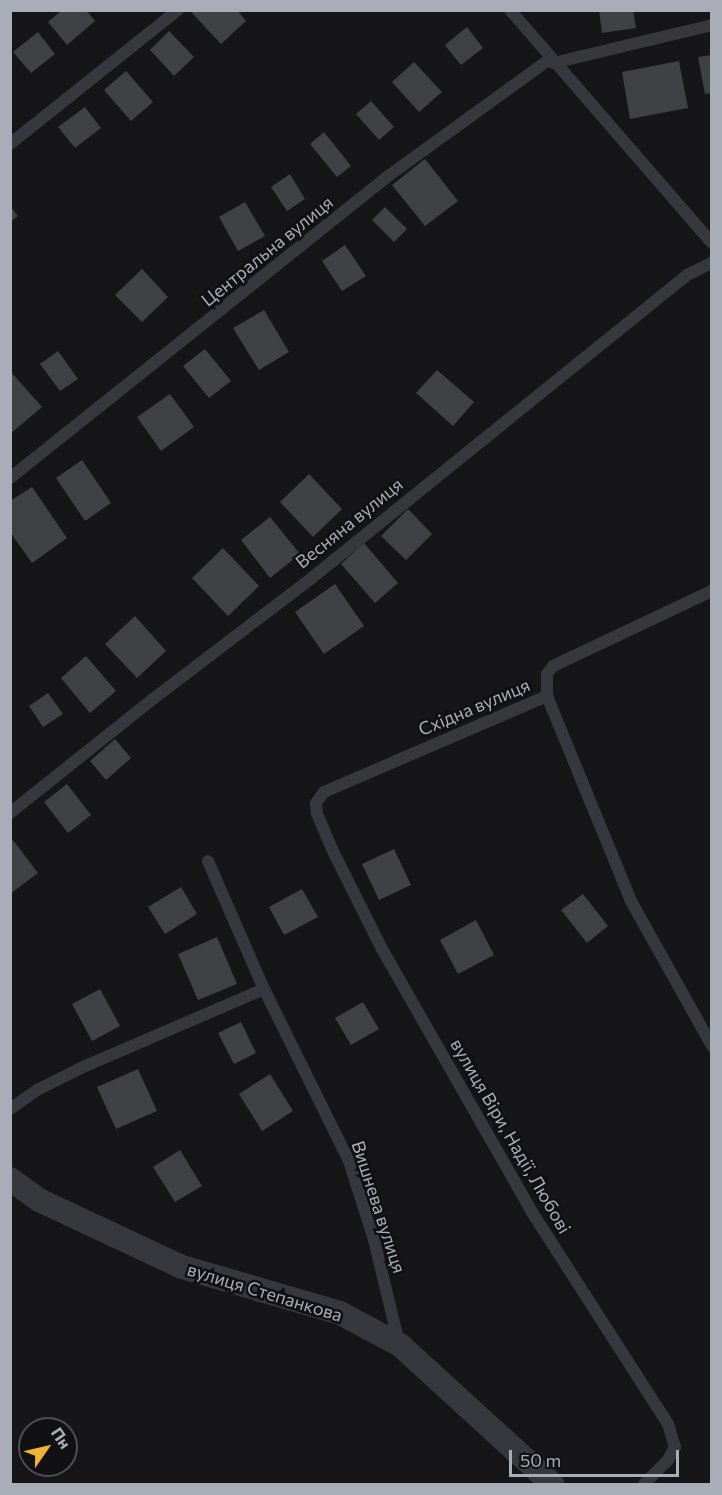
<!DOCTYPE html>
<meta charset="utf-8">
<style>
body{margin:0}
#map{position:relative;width:722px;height:1495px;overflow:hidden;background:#161618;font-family:Commissioner,sans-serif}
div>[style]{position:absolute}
.building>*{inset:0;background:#404145}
.lane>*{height:12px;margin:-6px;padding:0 6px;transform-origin:6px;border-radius:6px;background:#37383d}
.street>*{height:24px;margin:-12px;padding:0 12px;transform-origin:12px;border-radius:12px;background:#37383d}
span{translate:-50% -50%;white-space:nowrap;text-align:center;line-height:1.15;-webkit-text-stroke:5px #111113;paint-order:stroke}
.street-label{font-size:18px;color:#a8adb8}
.frame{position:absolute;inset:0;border:12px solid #a8adb8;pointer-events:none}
.north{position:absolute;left:18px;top:1417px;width:60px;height:60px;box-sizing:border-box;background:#111113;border:2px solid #4d4f55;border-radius:50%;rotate:56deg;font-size:16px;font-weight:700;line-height:24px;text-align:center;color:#a8adb8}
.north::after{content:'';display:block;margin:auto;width:21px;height:27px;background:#f2b134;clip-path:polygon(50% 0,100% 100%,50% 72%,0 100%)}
.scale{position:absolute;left:509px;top:1450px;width:170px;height:27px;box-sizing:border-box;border:3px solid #a8adb8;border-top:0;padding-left:8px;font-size:18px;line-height:21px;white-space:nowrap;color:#a8adb8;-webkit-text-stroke:4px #111113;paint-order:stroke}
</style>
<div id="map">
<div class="building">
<div style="clip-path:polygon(62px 10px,86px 10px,95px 21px,67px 45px,48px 22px)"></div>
<div style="clip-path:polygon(194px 10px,237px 10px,246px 21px,221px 44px,192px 13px)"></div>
<div style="clip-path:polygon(599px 10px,633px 10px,636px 28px,602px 33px)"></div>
<div style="clip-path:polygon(467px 27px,483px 48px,461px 65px,445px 45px)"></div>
<div style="clip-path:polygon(169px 31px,194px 57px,174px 76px,150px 50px)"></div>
<div style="clip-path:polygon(38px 32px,55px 54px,31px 73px,13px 52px)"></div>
<div style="clip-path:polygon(712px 55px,712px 93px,705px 94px,698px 57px)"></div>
<div style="clip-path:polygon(679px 61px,688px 108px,630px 119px,622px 72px)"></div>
<div style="clip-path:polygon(414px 62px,442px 92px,419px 112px,392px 82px)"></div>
<div style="clip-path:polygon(126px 71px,153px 102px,131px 121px,104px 90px)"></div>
<div style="clip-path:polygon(371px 101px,394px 127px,379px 140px,356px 114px)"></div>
<div style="clip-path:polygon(85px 107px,101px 128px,75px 148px,58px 127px)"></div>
<div style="clip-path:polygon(324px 132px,351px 166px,337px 177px,310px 144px)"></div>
<div style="clip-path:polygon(425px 159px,458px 201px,425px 226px,392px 185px)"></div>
<div style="clip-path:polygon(290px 174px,305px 199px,287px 211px,271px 187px)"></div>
<div style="clip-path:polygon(245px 202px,265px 236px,238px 251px,219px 217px)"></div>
<div style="clip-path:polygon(10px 206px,18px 216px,10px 222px)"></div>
<div style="clip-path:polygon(385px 207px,407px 229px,394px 242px,372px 220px)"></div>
<div style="clip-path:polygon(345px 245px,366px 276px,342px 291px,322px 261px)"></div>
<div style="clip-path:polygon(142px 269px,168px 297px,142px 322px,115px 295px)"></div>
<div style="clip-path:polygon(264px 310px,289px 352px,259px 370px,233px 328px)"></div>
<div style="clip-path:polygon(205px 349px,231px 381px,209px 398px,183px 366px)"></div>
<div style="clip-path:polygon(58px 351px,78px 379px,60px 391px,40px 364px)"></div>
<div style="clip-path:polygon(437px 370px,474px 402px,453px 426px,416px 393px)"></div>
<div style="clip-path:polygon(10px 371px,42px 407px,10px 434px)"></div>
<div style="clip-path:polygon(170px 394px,194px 427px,161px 451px,137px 417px)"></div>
<div style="clip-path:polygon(82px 460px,111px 503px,85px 521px,56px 478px)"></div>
<div style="clip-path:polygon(309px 474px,342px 509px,313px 537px,280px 502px)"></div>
<div style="clip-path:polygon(32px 487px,67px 538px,32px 563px,10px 532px,10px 501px)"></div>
<div style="clip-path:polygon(408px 509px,432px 534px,406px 560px,381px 536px)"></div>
<div style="clip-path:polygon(270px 517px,300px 554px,270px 578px,241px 540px)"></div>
<div style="clip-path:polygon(364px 543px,398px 583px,375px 603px,341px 564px)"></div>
<div style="clip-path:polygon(223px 548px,259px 586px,228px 616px,192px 578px)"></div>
<div style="clip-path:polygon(335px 584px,364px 626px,324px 654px,295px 612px)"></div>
<div style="clip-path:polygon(135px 616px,166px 651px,137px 678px,105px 644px)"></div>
<div style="clip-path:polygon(86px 656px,116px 691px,90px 713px,61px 678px)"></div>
<div style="clip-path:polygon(48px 693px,63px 714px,43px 727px,29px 706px)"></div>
<div style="clip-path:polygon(115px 739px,131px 758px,106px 780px,90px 761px)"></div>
<div style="clip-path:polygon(67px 784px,91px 815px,68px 833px,44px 802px)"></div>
<div style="clip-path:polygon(13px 840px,38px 873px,10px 894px,10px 842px)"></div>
<div style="clip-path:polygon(394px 849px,411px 885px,379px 900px,362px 864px)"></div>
<div style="clip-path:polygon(181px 887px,197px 914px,165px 934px,148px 907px)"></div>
<div style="clip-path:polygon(302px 889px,318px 917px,284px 935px,269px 907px)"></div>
<div style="clip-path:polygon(583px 894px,608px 926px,587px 943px,561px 910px)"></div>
<div style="clip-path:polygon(476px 920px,494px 955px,458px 974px,440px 940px)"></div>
<div style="clip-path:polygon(217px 937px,237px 984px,198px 1000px,178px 954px)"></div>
<div style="clip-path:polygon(100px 989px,120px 1026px,92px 1041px,72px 1004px)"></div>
<div style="clip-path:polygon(363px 1002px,379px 1029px,351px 1045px,335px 1018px)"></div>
<div style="clip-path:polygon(241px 1022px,256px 1053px,234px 1064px,218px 1033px)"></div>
<div style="clip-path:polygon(138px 1069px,157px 1111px,116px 1129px,97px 1087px)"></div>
<div style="clip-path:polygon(270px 1074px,293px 1111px,262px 1131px,239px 1094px)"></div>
<div style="clip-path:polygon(180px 1150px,202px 1186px,175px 1202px,153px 1167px)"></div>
</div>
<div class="lane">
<div style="left:510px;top:10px;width:308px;rotate:49.1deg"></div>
<div style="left:553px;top:63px;width:163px;rotate:-13.4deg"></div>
<div style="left:10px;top:144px;width:215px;rotate:-38.6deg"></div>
<div style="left:10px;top:478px;width:487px;rotate:-38.6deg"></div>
<div style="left:391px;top:174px;width:196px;rotate:-35.9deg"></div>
<div style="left:547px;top:696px;width:222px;rotate:67.7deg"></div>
<div style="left:631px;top:901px;width:166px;rotate:60.8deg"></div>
<div style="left:10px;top:813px;width:183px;rotate:-38.6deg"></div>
<div style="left:153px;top:699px;width:201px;rotate:-37.3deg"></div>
<div style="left:313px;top:577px;width:481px;rotate:-38.9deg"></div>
<div style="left:687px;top:275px;width:28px;rotate:-26deg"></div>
<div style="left:208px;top:861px;width:140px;rotate:66.4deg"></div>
<div style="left:264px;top:989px;width:192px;rotate:63.7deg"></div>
<div style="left:349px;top:1161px;width:83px;rotate:72.4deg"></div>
<div style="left:374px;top:1240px;width:106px;rotate:76.4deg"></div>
<div style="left:10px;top:1109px;width:35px;rotate:-35deg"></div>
<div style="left:39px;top:1089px;width:49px;rotate:-26.6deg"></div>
<div style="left:83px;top:1067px;width:197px;rotate:-23.3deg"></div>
<div style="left:644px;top:1484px;width:34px;rotate:-45deg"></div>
<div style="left:668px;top:1460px;width:15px;rotate:-62deg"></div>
<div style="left:675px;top:1447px;width:24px;rotate:-107deg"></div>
<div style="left:668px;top:1424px;width:252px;rotate:-122.7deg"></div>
<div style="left:532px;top:1212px;width:303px;rotate:-119.7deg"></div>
<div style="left:382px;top:949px;width:112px;rotate:-116.6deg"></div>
<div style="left:332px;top:849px;width:39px;rotate:-113deg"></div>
<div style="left:317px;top:813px;width:10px;rotate:-96deg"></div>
<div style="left:316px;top:803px;width:14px;rotate:-54deg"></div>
<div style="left:324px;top:792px;width:243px;rotate:-23.3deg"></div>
<div style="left:547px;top:696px;width:22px;rotate:-90deg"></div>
<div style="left:547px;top:674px;width:10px;rotate:-53deg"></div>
<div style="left:553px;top:666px;width:176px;rotate:-25.3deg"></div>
</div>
<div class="street">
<div style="left:10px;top:1179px;width:36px;rotate:36deg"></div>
<div style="left:39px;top:1200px;width:158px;rotate:25.1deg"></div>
<div style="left:182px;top:1267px;width:165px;rotate:16.2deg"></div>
<div style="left:340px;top:1313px;width:68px;rotate:28.1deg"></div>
<div style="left:400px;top:1345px;width:206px;rotate:42.4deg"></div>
</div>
<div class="street-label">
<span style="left:267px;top:251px;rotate:-39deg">Центральна вулиця</span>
<span style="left:349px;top:523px;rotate:-39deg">Весняна вулиця</span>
<span style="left:474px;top:707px;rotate:-23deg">Східна вулиця</span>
<span style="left:511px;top:1136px;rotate:60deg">вулиця Віри, Надії, Любові</span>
<span style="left:379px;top:1207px;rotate:72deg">Вишнева вулиця</span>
<span style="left:265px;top:1292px;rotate:17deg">вулиця Степанкова</span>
</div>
<div class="frame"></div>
<div class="north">Пн</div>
<div class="scale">50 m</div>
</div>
